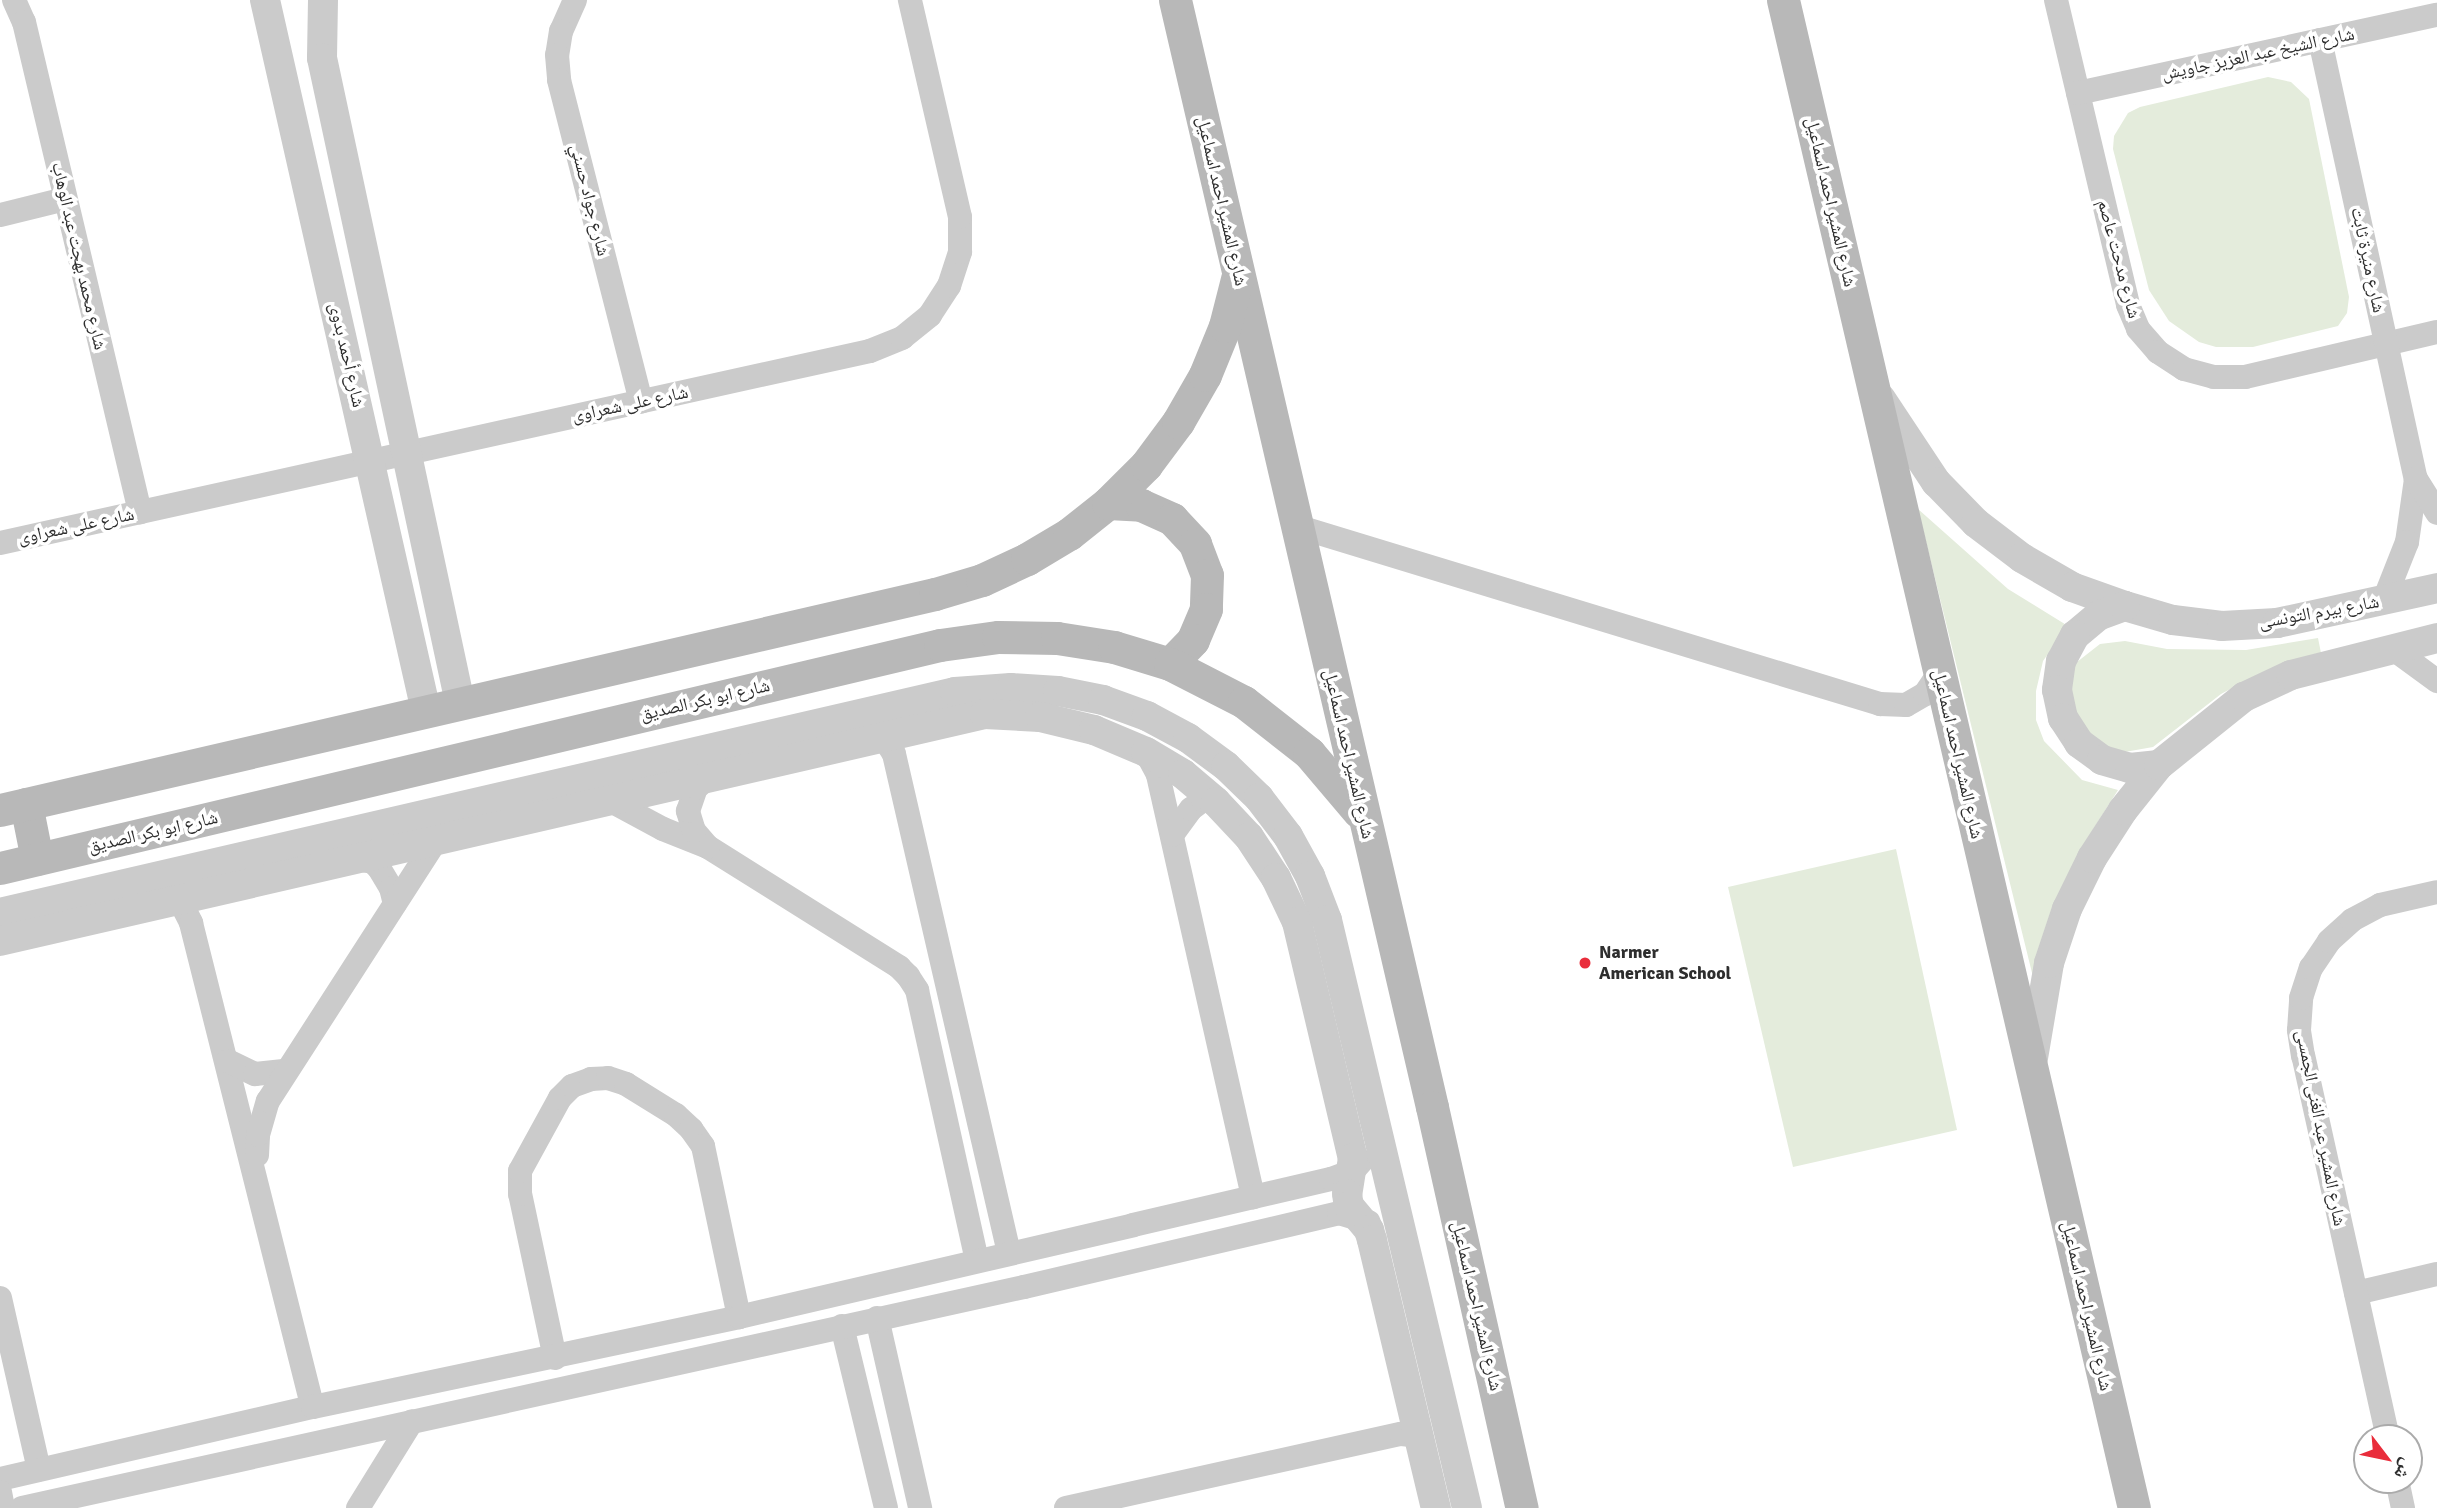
<!DOCTYPE html>
<meta charset="utf-8">
<style>
body{margin:0}
#map{position:relative;width:2437px;height:1508px;overflow:hidden;background:#fff;font-family:Signika,"Noto Naskh Arabic",sans-serif}
div>[style]{position:absolute}
.green>*{inset:0;background:#e4ecdc}
.minor>*{height:24px;margin:-12px;padding:0 12px;transform-origin:12px;border-radius:12px;background:#cbcbcb}
.tertiary>*{height:30px;margin:-15px;padding:0 15px;transform-origin:15px;border-radius:15px;background:#cbcbcb}
.secondary>*{height:33px;margin:-16.5px;padding:0 16.5px;transform-origin:16.5px;border-radius:16.5px;background:#b8b8b8}
.dots>*{width:19px;height:19px;translate:-50% -50%;box-sizing:border-box;border:4px solid #fff;border-radius:50%}
span{translate:-50% -50%;white-space:nowrap;text-align:center;line-height:1.15;-webkit-text-stroke:7px #fff;paint-order:stroke}
.street-label{font-size:18px;color:#2e2e2e}
.poi-label{font-size:18px;color:#2e2e2e;font-weight:700}
.left{translate:0 -50%;text-align:left}
.north{position:absolute;left:2353px;top:1424px;width:70px;height:70px;box-sizing:border-box;background:#fff;border:2px solid #ababab;border-radius:50%;rotate:122deg;font-size:19px;font-weight:700;line-height:28px;text-align:center;color:#2e2e2e}
.north::after{content:'';display:block;margin:auto;width:24px;height:32px;background:#e92d3b;clip-path:polygon(50% 0,100% 100%,50% 72%,0 100%)}
</style>
<div id="map">
<div class="green">
<div style="clip-path:polygon(2268px 77px,2291px 82px,2309px 99px,2349px 297px,2347px 313px,2338px 326px,2253px 347px,2216px 347px,2199px 342px,2169px 321px,2149px 290px,2113px 149px,2114px 136px,2128px 113px,2140px 107px)"></div>
<div style="clip-path:polygon(1918px 509px,2008px 589px,2068px 626px,2043px 661px,2036px 691px,2036px 720px,2044px 741px,2082px 780px,2118px 790px,2087px 839px,2033px 977px)"></div>
<div style="clip-path:polygon(2318px 638px,2321px 653px,2247px 680px,2221px 694px,2153px 747px,2119px 753px,2106px 751px,2075px 723px,2070px 675px,2077px 662px,2100px 644px,2125px 641px,2167px 649px,2246px 650px)"></div>
<div style="clip-path:polygon(1896px 849px,1957px 1130px,1793px 1167px,1728px 887px)"></div>
</div>
<div class="minor">
<div style="left:14px;top:0;width:24px;rotate:66deg"></div>
<div style="left:24px;top:22px;width:504px;rotate:76.68deg"></div>
<div style="left:575px;top:0;width:34px;rotate:114deg"></div>
<div style="left:561px;top:31px;width:24px;rotate:99deg"></div>
<div style="left:557px;top:55px;width:25px;rotate:85deg"></div>
<div style="left:559px;top:80px;width:332px;rotate:75.7deg"></div>
<div style="left:2056px;top:0;width:313px;rotate:76.7deg"></div>
<div style="left:2128px;top:305px;width:26px;rotate:67deg"></div>
<div style="left:2138px;top:329px;width:30px;rotate:49deg"></div>
<div style="left:2158px;top:352px;width:31px;rotate:33deg"></div>
<div style="left:2184px;top:369px;width:31px;rotate:15deg"></div>
<div style="left:2214px;top:377px;width:31px"></div>
<div style="left:2245px;top:377px;width:197px;rotate:-13.2deg"></div>
<div style="left:2320px;top:40px;width:449px;rotate:77.7deg"></div>
<div style="left:2416px;top:479px;width:64px;rotate:98.1deg"></div>
<div style="left:2407px;top:542px;width:62px;rotate:111.6deg"></div>
<div style="left:2078px;top:93px;width:367px;rotate:-12.3deg"></div>
<div style="left:0;top:215px;width:67px;rotate:-13.8deg"></div>
<div style="left:2416px;top:479px;width:40px;rotate:58deg"></div>
<div style="left:1296px;top:526px;width:611px;rotate:16.95deg"></div>
<div style="left:1880px;top:704px;width:26px;rotate:2deg"></div>
<div style="left:1906px;top:705px;width:22px;rotate:-30deg"></div>
<div style="left:1925px;top:694px;width:25px;rotate:-56deg"></div>
<div style="left:0;top:543px;width:891px;rotate:-12.45deg"></div>
<div style="left:870px;top:351px;width:35px;rotate:-22deg"></div>
<div style="left:902px;top:338px;width:36px;rotate:-39deg"></div>
<div style="left:930px;top:315px;width:35px;rotate:-57deg"></div>
<div style="left:949px;top:286px;width:36px;rotate:-72deg"></div>
<div style="left:960px;top:252px;width:35px;rotate:-90deg"></div>
<div style="left:960px;top:217px;width:223px;rotate:-103deg"></div>
<div style="left:2392px;top:648px;width:56px;rotate:36.3deg"></div>
<div style="left:883px;top:737px;width:20px;rotate:57deg"></div>
<div style="left:894px;top:754px;width:512px;rotate:77.02deg"></div>
<div style="left:1146px;top:752px;width:26px;rotate:62deg"></div>
<div style="left:1158px;top:775px;width:433px;rotate:77.3deg"></div>
<div style="left:609px;top:800px;width:61px;rotate:28.2deg"></div>
<div style="left:663px;top:829px;width:48px;rotate:21.8deg"></div>
<div style="left:708px;top:847px;width:226px;rotate:32.1deg"></div>
<div style="left:899px;top:967px;width:13px;rotate:45deg"></div>
<div style="left:908px;top:976px;width:17px;rotate:57deg"></div>
<div style="left:917px;top:990px;width:277px;rotate:77.5deg"></div>
<div style="left:1172px;top:835px;width:32px;rotate:-54deg"></div>
<div style="left:1191px;top:809px;width:15px;rotate:-37deg"></div>
<div style="left:1203px;top:800px;width:13px;rotate:9deg"></div>
<div style="left:708px;top:847px;width:21px;rotate:-131deg"></div>
<div style="left:694px;top:831px;width:21px;rotate:-107deg"></div>
<div style="left:688px;top:811px;width:24px;rotate:-71deg"></div>
<div style="left:696px;top:788px;width:18px;rotate:-41deg"></div>
<div style="left:355px;top:859px;width:18px;rotate:9deg"></div>
<div style="left:373px;top:862px;width:8px;rotate:45deg"></div>
<div style="left:379px;top:868px;width:23px;rotate:59deg"></div>
<div style="left:391px;top:888px;width:16px;rotate:76deg"></div>
<div style="left:179px;top:899px;width:27px;rotate:63deg"></div>
<div style="left:191px;top:923px;width:499px;rotate:75.9deg"></div>
<div style="left:228px;top:1061px;width:30px;rotate:26deg"></div>
<div style="left:255px;top:1074px;width:31px;rotate:-6deg"></div>
<div style="left:257px;top:1155px;width:20px;rotate:-87deg"></div>
<div style="left:258px;top:1135px;width:35px;rotate:-74deg"></div>
<div style="left:268px;top:1101px;width:312px;rotate:-57.2deg"></div>
<div style="left:2356px;top:1293px;width:83px;rotate:-13.2deg"></div>
<div style="left:0;top:1298px;width:176px;rotate:77.2deg"></div>
<div style="left:877px;top:1318px;width:195px;rotate:77.2deg"></div>
<div style="left:842px;top:1326px;width:187px;rotate:76.4deg"></div>
<div style="left:555px;top:1358px;width:168px;rotate:-102deg"></div>
<div style="left:520px;top:1194px;width:23px;rotate:-90deg"></div>
<div style="left:520px;top:1171px;width:83px;rotate:-61.3deg"></div>
<div style="left:560px;top:1098px;width:17px;rotate:-45deg"></div>
<div style="left:572px;top:1086px;width:20px;rotate:-20deg"></div>
<div style="left:591px;top:1079px;width:17px;rotate:-3deg"></div>
<div style="left:608px;top:1078px;width:19px;rotate:18deg"></div>
<div style="left:626px;top:1084px;width:59px;rotate:31.8deg"></div>
<div style="left:676px;top:1115px;width:21px;rotate:43deg"></div>
<div style="left:691px;top:1129px;width:21px;rotate:55deg"></div>
<div style="left:703px;top:1146px;width:175px;rotate:78.1deg"></div>
<div style="left:2388px;top:1438px;width:391px;rotate:-102.5deg"></div>
<div style="left:2303px;top:1056px;width:26px;rotate:-99deg"></div>
<div style="left:2299px;top:1030px;width:32px;rotate:-86deg"></div>
<div style="left:2301px;top:998px;width:32px;rotate:-72deg"></div>
<div style="left:2311px;top:968px;width:32px;rotate:-56deg"></div>
<div style="left:2329px;top:941px;width:31px;rotate:-42deg"></div>
<div style="left:2352px;top:920px;width:32px;rotate:-28deg"></div>
<div style="left:2380px;top:905px;width:58px;rotate:-12.8deg"></div>
<div style="left:0;top:1479px;width:321px;rotate:-13deg"></div>
<div style="left:313px;top:1407px;width:435px;rotate:-11.9deg"></div>
<div style="left:739px;top:1317px;width:405px;rotate:-13.1deg"></div>
<div style="left:1133px;top:1225px;width:203px;rotate:-13.1deg"></div>
<div style="left:1331px;top:1179px;width:23px;rotate:-20deg"></div>
<div style="left:1353px;top:1171px;width:13px;rotate:-48deg"></div>
<div style="left:2397px;top:1480px;width:29px;rotate:78deg"></div>
<div style="left:0;top:1492px;width:16px;rotate:79deg"></div>
<div style="left:22px;top:1508px;width:1026px;rotate:-12.44deg"></div>
<div style="left:1024px;top:1287px;width:324px;rotate:-13.2deg"></div>
<div style="left:1339px;top:1213px;width:31px;rotate:17deg"></div>
<div style="left:358px;top:1508px;width:102px;rotate:-58.2deg"></div>
<div style="left:1066px;top:1508px;width:343px;rotate:-12.5deg"></div>
<div style="left:1401px;top:1434px;width:18px;rotate:6deg"></div>
</div>
<div class="tertiary">
<div style="left:265px;top:0;width:729px;rotate:77.24deg"></div>
<div style="left:323px;top:0;width:58px;rotate:91deg"></div>
<div style="left:322px;top:58px;width:660px;rotate:77.92deg"></div>
<div style="left:1881px;top:399px;width:100px;rotate:56.5deg"></div>
<div style="left:1936px;top:482px;width:57px;rotate:45.7deg"></div>
<div style="left:1976px;top:523px;width:58px;rotate:37.3deg"></div>
<div style="left:2022px;top:558px;width:58px;rotate:30.1deg"></div>
<div style="left:2072px;top:587px;width:56px;rotate:19.7deg"></div>
<div style="left:2125px;top:606px;width:50px;rotate:16.3deg"></div>
<div style="left:2173px;top:620px;width:49px;rotate:7deg"></div>
<div style="left:2222px;top:626px;width:55px;rotate:-3.1deg"></div>
<div style="left:2277px;top:623px;width:164px;rotate:-12.3deg"></div>
<div style="left:2125px;top:606px;width:29px;rotate:160deg"></div>
<div style="left:2098px;top:616px;width:30px;rotate:140deg"></div>
<div style="left:2075px;top:635px;width:30px;rotate:118deg"></div>
<div style="left:2061px;top:661px;width:29px;rotate:98deg"></div>
<div style="left:2057px;top:690px;width:29px;rotate:78deg"></div>
<div style="left:2063px;top:718px;width:30px;rotate:57deg"></div>
<div style="left:2079px;top:743px;width:29px;rotate:36deg"></div>
<div style="left:2102px;top:760px;width:29px;rotate:16deg"></div>
<div style="left:2130px;top:768px;width:29px;rotate:-6deg"></div>
<div style="left:0;top:913px;width:980px;rotate:-13.03deg"></div>
<div style="left:955px;top:692px;width:56px;rotate:-4.1deg"></div>
<div style="left:1011px;top:688px;width:47px;rotate:3.7deg"></div>
<div style="left:1058px;top:691px;width:46px;rotate:11.3deg"></div>
<div style="left:1103px;top:700px;width:47px;rotate:20deg"></div>
<div style="left:1147px;top:716px;width:47px;rotate:28.2deg"></div>
<div style="left:1188px;top:738px;width:47px;rotate:36.4deg"></div>
<div style="left:1226px;top:766px;width:46px;rotate:44.1deg"></div>
<div style="left:1259px;top:798px;width:48px;rotate:52.7deg"></div>
<div style="left:1288px;top:836px;width:46px;rotate:61.2deg"></div>
<div style="left:1310px;top:876px;width:47px;rotate:68.9deg"></div>
<div style="left:1327px;top:920px;width:604px;rotate:76.61deg"></div>
<div style="left:0;top:941px;width:1011px;rotate:-12.98deg"></div>
<div style="left:985px;top:714px;width:55px;rotate:3.1deg"></div>
<div style="left:1040px;top:717px;width:56px;rotate:13.5deg"></div>
<div style="left:1094px;top:730px;width:56px;rotate:22.9deg"></div>
<div style="left:1146px;top:752px;width:43px;rotate:30.7deg"></div>
<div style="left:1183px;top:774px;width:43px;rotate:40.3deg"></div>
<div style="left:1216px;top:802px;width:48px;rotate:46.7deg"></div>
<div style="left:1249px;top:837px;width:49px;rotate:56.6deg"></div>
<div style="left:1276px;top:878px;width:49px;rotate:64.5deg"></div>
<div style="left:1297px;top:922px;width:243px;rotate:76.7deg"></div>
<div style="left:1353px;top:1158px;width:36px;rotate:99deg"></div>
<div style="left:1347px;top:1194px;width:12px;rotate:81deg"></div>
<div style="left:1349px;top:1206px;width:31px;rotate:50deg"></div>
<div style="left:1369px;top:1230px;width:10px;rotate:73deg"></div>
<div style="left:1372px;top:1240px;width:276px;rotate:76.6deg"></div>
<div style="left:2033px;top:1058px;width:96px;rotate:-80.4deg"></div>
<div style="left:2049px;top:963px;width:57px;rotate:-71.6deg"></div>
<div style="left:2067px;top:909px;width:57px;rotate:-63.9deg"></div>
<div style="left:2092px;top:858px;width:57px;rotate:-57.1deg"></div>
<div style="left:2123px;top:810px;width:58px;rotate:-51.3deg"></div>
<div style="left:2159px;top:765px;width:109px;rotate:-38.7deg"></div>
<div style="left:2244px;top:697px;width:52px;rotate:-25.1deg"></div>
<div style="left:2291px;top:675px;width:151px;rotate:-14.2deg"></div>
</div>
<div class="secondary">
<div style="left:1175px;top:0;width:1136px;rotate:76.93deg"></div>
<div style="left:1432px;top:1107px;width:411px;rotate:77.4deg"></div>
<div style="left:1783px;top:0;width:1548px;rotate:76.9deg"></div>
<div style="left:1108px;top:503px;width:33px;rotate:3deg"></div>
<div style="left:1141px;top:505px;width:34px;rotate:24deg"></div>
<div style="left:1172px;top:519px;width:34px;rotate:47deg"></div>
<div style="left:1195px;top:544px;width:33px;rotate:69deg"></div>
<div style="left:1207px;top:575px;width:34px;rotate:92deg"></div>
<div style="left:1206px;top:609px;width:34px;rotate:113deg"></div>
<div style="left:1193px;top:640px;width:33px;rotate:134deg"></div>
<div style="left:26px;top:804px;width:56px;rotate:78.7deg"></div>
<div style="left:0;top:810px;width:960px;rotate:-13.01deg"></div>
<div style="left:935px;top:594px;width:49px;rotate:-16.6deg"></div>
<div style="left:982px;top:580px;width:50px;rotate:-25deg"></div>
<div style="left:1027px;top:559px;width:49px;rotate:-30.8deg"></div>
<div style="left:1069px;top:534px;width:50px;rotate:-38.5deg"></div>
<div style="left:1108px;top:503px;width:54px;rotate:-45deg"></div>
<div style="left:1146px;top:465px;width:54px;rotate:-53.3deg"></div>
<div style="left:1178px;top:422px;width:54px;rotate:-60.1deg"></div>
<div style="left:1205px;top:375px;width:53px;rotate:-67.8deg"></div>
<div style="left:1225px;top:326px;width:49px;rotate:-75.7deg"></div>
<div style="left:0;top:868px;width:966px;rotate:-13.35deg"></div>
<div style="left:940px;top:645px;width:59px;rotate:-7.9deg"></div>
<div style="left:998px;top:637px;width:59px;rotate:1deg"></div>
<div style="left:1057px;top:638px;width:58px;rotate:9deg"></div>
<div style="left:1114px;top:647px;width:59px;rotate:16.9deg"></div>
<div style="left:1170px;top:664px;width:83px;rotate:27.2deg"></div>
<div style="left:1244px;top:702px;width:83px;rotate:38.1deg"></div>
<div style="left:1309px;top:753px;width:77px;rotate:49.7deg"></div>
</div>
<div class="dots">
<div style="left:1585px;top:963px;background:#e92d3b"></div>
</div>
<div class="street-label">
<span style="left:2258px;top:54px;rotate:-12deg">شارع الشيخ عبد العزيز جاويش</span>
<span style="left:590px;top:200px;rotate:76deg">شارع جواد حسني</span>
<span style="left:1222px;top:201px;rotate:77deg">شارع المشير احمد اسماعيل</span>
<span style="left:1831px;top:202px;rotate:77deg">شارع المشير احمد اسماعيل</span>
<span style="left:79px;top:256px;rotate:77deg">شارع محمد بهجت عبد الوهاب</span>
<span style="left:2119px;top:259px;rotate:75deg">شارع مدحت عاصم</span>
<span style="left:2368px;top:260px;rotate:78deg">شارع منيرة ثابت</span>
<span style="left:347px;top:355px;rotate:77deg">شارع أحمد بدوى</span>
<span style="left:630px;top:404px;rotate:-12deg">شارع على شعراوى</span>
<span style="left:76px;top:526px;rotate:-12deg">شارع على شعراوى</span>
<span style="left:2319px;top:612px;rotate:-10deg">شارع بيرم التونسى</span>
<span style="left:705px;top:700px;rotate:-13deg">شارع ابو بكر الصديق</span>
<span style="left:1349px;top:754px;rotate:77deg">شارع المشير احمد اسماعيل</span>
<span style="left:1958px;top:754px;rotate:77deg">شارع المشير احمد اسماعيل</span>
<span style="left:153px;top:832px;rotate:-13deg">شارع ابو بكر الصديق</span>
<span style="left:2321px;top:1128px;rotate:79deg">شارع المشير عبد الغنى الجمسى</span>
<span style="left:1477px;top:1306px;rotate:77deg">شارع المشير احمد اسماعيل</span>
<span style="left:2087px;top:1306px;rotate:77deg">شارع المشير احمد اسماعيل</span>
</div>
<div class="poi-label">
<span class="left" style="left:1599px;top:963px">Narmer<br>American School</span>
</div>
<div class="north">ش</div>
</div>
